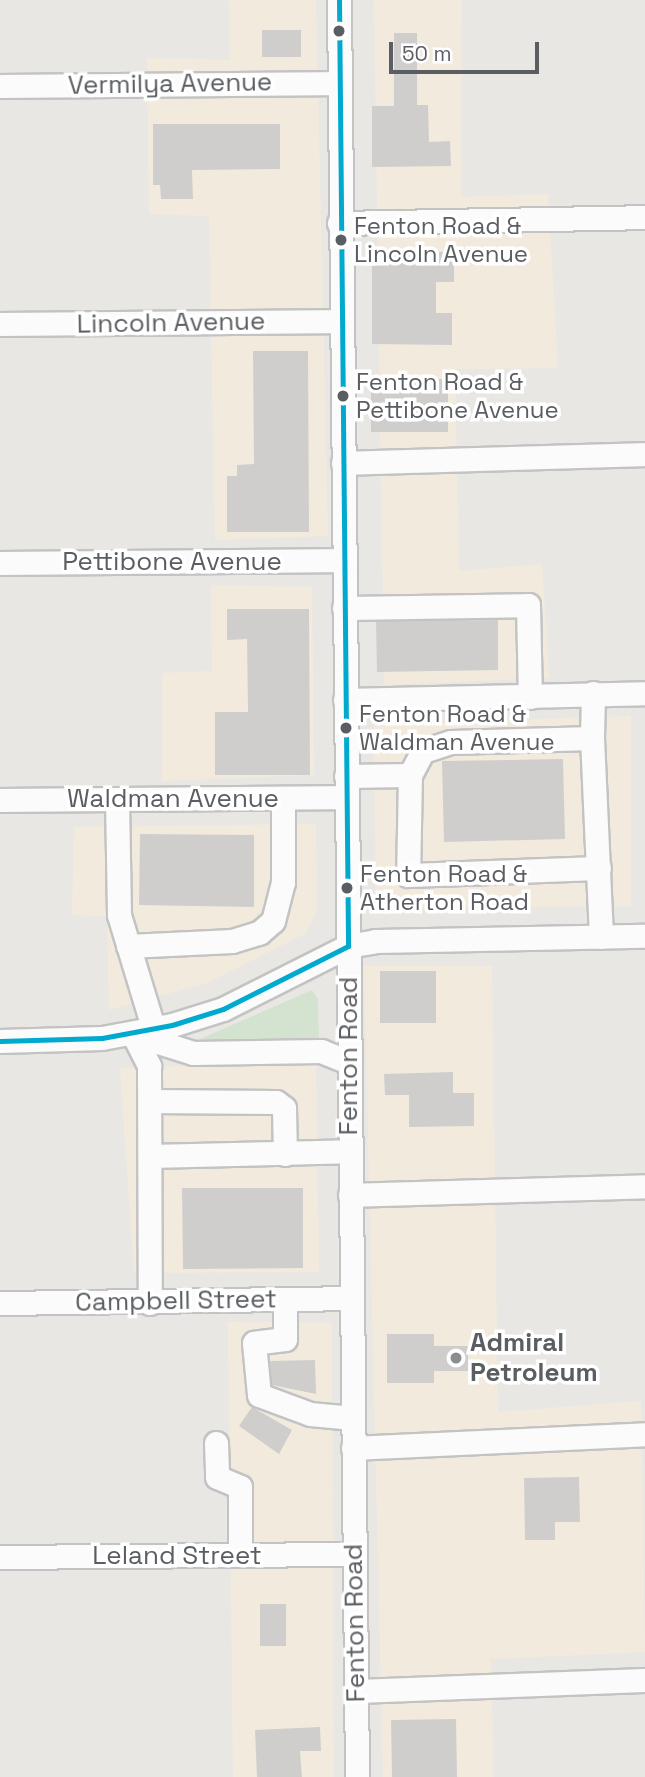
<!DOCTYPE html>
<style>
body{margin:0}
#map{position:relative;width:645px;height:1777px;overflow:hidden;background:#e9e7e4;font-family:"Space Grotesk",sans-serif}
div>[style]{position:absolute}
.commercial>*{inset:0;background:#f2ebdd}
.green>*{inset:0;background:#d4e3d0}
.building>*{inset:0;background:#cfcecd}
.roads{filter:drop-shadow(2px 0 #c3c3c4) drop-shadow(-2px 0 #c3c3c4) drop-shadow(0 2px #c3c3c4) drop-shadow(0 -2px #c3c3c4)}
.minor>*{height:23px;margin:-11.5px;padding:0 11.5px;transform-origin:11.5px;border-radius:11.5px;background:#fcfbfb}
.bus-1>*{height:5px;margin:-2.5px;padding:0 2.5px;transform-origin:2.5px;border-radius:2.5px;background:#00a9ce}
.dots>*{width:19px;height:19px;translate:-50% -50%;box-sizing:border-box;border:4px solid #fff;border-radius:50%}
span{translate:-50% -50%;white-space:nowrap;text-align:center;line-height:1.15;-webkit-text-stroke:7px #fff;paint-order:stroke}
.bus-label{font-size:24px;color:#5a5d61}
.left{translate:0 -50%;text-align:left}
.street-label{font-size:26px;color:#5a5d61}
.poi-label{font-size:26px;color:#5a5d61;font-weight:700}
.scale{position:absolute;left:389px;top:42px;width:150px;height:32px;box-sizing:border-box;border:4px solid #5a5d61;border-top:0;padding-left:9px;font-size:21px;line-height:24px;white-space:nowrap;color:#5a5d61;-webkit-text-stroke:5px #fff;paint-order:stroke}
</style>
<div id="map">
<div class="commercial">
<div style="clip-path:polygon(229px 0,316px 0,328px 536px,215px 540px,209px 216px,149px 214px,147px 58px,230px 60px)"></div>
<div style="clip-path:polygon(374px 0,462px 0,461px 197px,548px 194px,558px 368px,455px 369px,459px 571px,542px 564px,549px 678px,384px 685px)"></div>
<div style="clip-path:polygon(211px 585px,312px 587px,314px 775px,162px 781px,162px 673px,212px 671px)"></div>
<div style="clip-path:polygon(631px 716px,631px 906px,376px 908px,374px 725px)"></div>
<div style="clip-path:polygon(316px 824px,317px 910px,306px 933px,207px 983px,109px 1010px,107px 916px,72px 915px,74px 827px)"></div>
<div style="clip-path:polygon(364px 966px,492px 966px,498px 1412px,641px 1401px,645px 1652px,491px 1659px,494px 1777px,383px 1777px)"></div>
<div style="clip-path:polygon(316px 1061px,319px 1272px,134px 1273px,120px 1068px)"></div>
<div style="clip-path:polygon(228px 1322px,332px 1323px,334px 1777px,233px 1777px)"></div>
</div>
<div class="green">
<div style="clip-path:polygon(312px 990px,318px 999px,319px 1044px,193px 1042px)"></div>
</div>
<div class="building">
<div style="clip-path:polygon(262px 30px,301px 30px,301px 57px,262px 57px)"></div>
<div style="clip-path:polygon(394px 33px,417px 33px,417px 105px,428px 105px,429px 142px,450px 141px,451px 166px,372px 167px,372px 106px,394px 106px)"></div>
<div style="clip-path:polygon(153px 124px,280px 124px,280px 169px,192px 170px,193px 199px,161px 199px,160px 185px,153px 185px)"></div>
<div style="clip-path:polygon(372px 251px,454px 252px,454px 282px,436px 282px,436px 313px,452px 313px,452px 345px,372px 344px)"></div>
<div style="clip-path:polygon(253px 351px,308px 351px,309px 532px,227px 532px,227px 476px,237px 476px,237px 465px,254px 464px)"></div>
<div style="clip-path:polygon(371px 379px,448px 379px,448px 432px,371px 432px)"></div>
<div style="clip-path:polygon(227px 609px,309px 609px,310px 775px,215px 775px,215px 712px,248px 712px,247px 639px,227px 640px)"></div>
<div style="clip-path:polygon(498px 620px,498px 670px,377px 672px,376px 621px)"></div>
<div style="clip-path:polygon(563px 759px,565px 839px,444px 842px,442px 761px)"></div>
<div style="clip-path:polygon(140px 834px,254px 835px,254px 907px,139px 905px)"></div>
<div style="clip-path:polygon(380px 971px,436px 971px,436px 1023px,380px 1023px)"></div>
<div style="clip-path:polygon(453px 1072px,453px 1093px,474px 1093px,474px 1126px,409px 1127px,409px 1095px,385px 1095px,384px 1074px)"></div>
<div style="clip-path:polygon(182px 1188px,303px 1188px,303px 1268px,183px 1269px)"></div>
<div style="clip-path:polygon(387px 1334px,434px 1334px,434px 1346px,468px 1346px,468px 1371px,434px 1371px,434px 1383px,387px 1383px)"></div>
<div style="clip-path:polygon(315px 1360px,316px 1394px,272px 1385px,270px 1361px)"></div>
<div style="clip-path:polygon(252px 1407px,292px 1430px,279px 1454px,239px 1426px)"></div>
<div style="clip-path:polygon(579px 1477px,580px 1522px,555px 1522px,555px 1540px,525px 1540px,524px 1478px)"></div>
<div style="clip-path:polygon(260px 1604px,286px 1604px,286px 1646px,260px 1646px)"></div>
<div style="clip-path:polygon(456px 1719px,457px 1777px,392px 1777px,391px 1720px)"></div>
<div style="clip-path:polygon(320px 1727px,321px 1751px,300px 1751px,302px 1777px,257px 1777px,255px 1730px)"></div>
</div>
<div class="roads">
<div class="minor">
<div style="left:339px;top:0;width:1777px;rotate:89.42deg"></div>
<div style="left:0;top:86px;width:339px;rotate:-0.5deg"></div>
<div style="left:339px;top:223px;width:306px;rotate:-1.1deg"></div>
<div style="left:0;top:324px;width:341px;rotate:-0.5deg"></div>
<div style="left:343px;top:463px;width:302px;rotate:-1.7deg"></div>
<div style="left:0;top:563px;width:344px;rotate:-0.5deg"></div>
<div style="left:344px;top:608px;width:184px;rotate:-0.9deg"></div>
<div style="left:528px;top:605px;width:92px;rotate:88.8deg"></div>
<div style="left:345px;top:700px;width:300px;rotate:-1.3deg"></div>
<div style="left:592px;top:738px;width:199px;rotate:87.4deg"></div>
<div style="left:410px;top:775px;width:100px;rotate:91.1deg"></div>
<div style="left:408px;top:875px;width:191px;rotate:-2.1deg"></div>
<div style="left:346px;top:776px;width:64px;rotate:-0.9deg"></div>
<div style="left:410px;top:775px;width:27px;rotate:-62deg"></div>
<div style="left:423px;top:751px;width:29px;rotate:-18deg"></div>
<div style="left:451px;top:742px;width:141px;rotate:-1.6deg"></div>
<div style="left:592px;top:738px;width:45px;rotate:-88.7deg"></div>
<div style="left:117px;top:799px;width:116px;rotate:89deg"></div>
<div style="left:119px;top:915px;width:120px;rotate:73.1deg"></div>
<div style="left:0;top:800px;width:346px;rotate:-0.5deg"></div>
<div style="left:128px;top:946px;width:104px;rotate:-2.8deg"></div>
<div style="left:232px;top:941px;width:28px;rotate:-17deg"></div>
<div style="left:259px;top:933px;width:18px;rotate:-41deg"></div>
<div style="left:273px;top:921px;width:40px;rotate:-75.6deg"></div>
<div style="left:283px;top:882px;width:84px;rotate:-90deg"></div>
<div style="left:133px;top:1034px;width:36px;rotate:63deg"></div>
<div style="left:149px;top:1066px;width:237px;rotate:89.8deg"></div>
<div style="left:136px;top:1035px;width:60px;rotate:17.5deg"></div>
<div style="left:193px;top:1053px;width:128px;rotate:-0.9deg"></div>
<div style="left:321px;top:1051px;width:29px;rotate:22deg"></div>
<div style="left:0;top:1041px;width:102px;rotate:-1.7deg"></div>
<div style="left:102px;top:1038px;width:71px;rotate:-10.5deg"></div>
<div style="left:172px;top:1025px;width:53px;rotate:-17.4deg"></div>
<div style="left:223px;top:1009px;width:140px;rotate:-26.7deg"></div>
<div style="left:348px;top:946px;width:27px;rotate:-10deg"></div>
<div style="left:375px;top:941px;width:270px;rotate:-1.1deg"></div>
<div style="left:150px;top:1101px;width:126px;rotate:0.5deg"></div>
<div style="left:276px;top:1102px;width:10px;rotate:37deg"></div>
<div style="left:284px;top:1108px;width:46px;rotate:88.8deg"></div>
<div style="left:150px;top:1156px;width:199px;rotate:-1.4deg"></div>
<div style="left:350px;top:1195px;width:295px;rotate:-1.7deg"></div>
<div style="left:285px;top:1300px;width:39px;rotate:90deg"></div>
<div style="left:285px;top:1339px;width:31px;rotate:173deg"></div>
<div style="left:254px;top:1343px;width:52px;rotate:84.5deg"></div>
<div style="left:259px;top:1395px;width:54px;rotate:20.4deg"></div>
<div style="left:310px;top:1414px;width:43px;rotate:5.3deg"></div>
<div style="left:0;top:1303px;width:351px;rotate:-0.8deg"></div>
<div style="left:216px;top:1443px;width:34px;rotate:88deg"></div>
<div style="left:217px;top:1477px;width:25px;rotate:23deg"></div>
<div style="left:240px;top:1487px;width:68px;rotate:90deg"></div>
<div style="left:353px;top:1448px;width:292px;rotate:-2.7deg"></div>
<div style="left:0;top:1557px;width:354px;rotate:-0.5deg"></div>
<div style="left:356px;top:1691px;width:289px;rotate:-2.2deg"></div>
</div>
</div>
<div class="bus-1">
<div style="left:339px;top:0;width:946px;rotate:89.45deg"></div>
<div style="left:0;top:1041px;width:102px;rotate:-1.7deg"></div>
<div style="left:102px;top:1038px;width:71px;rotate:-10.5deg"></div>
<div style="left:172px;top:1025px;width:53px;rotate:-17.4deg"></div>
<div style="left:223px;top:1009px;width:140px;rotate:-26.7deg"></div>
</div>
<div class="dots">
<div style="left:339px;top:31px;background:#5a5d61"></div>
<div style="left:341px;top:240px;background:#5a5d61"></div>
<div style="left:343px;top:396px;background:#5a5d61"></div>
<div style="left:346px;top:728px;background:#5a5d61"></div>
<div style="left:347px;top:888px;background:#5a5d61"></div>
<div style="left:456px;top:1358px;background:#8c8d8f"></div>
</div>
<div class="bus-label">
<span class="left" style="left:354px;top:240px">Fenton Road &amp;<br>Lincoln Avenue</span>
<span class="left" style="left:356px;top:396px">Fenton Road &amp;<br>Pettibone Avenue</span>
<span class="left" style="left:359px;top:728px">Fenton Road &amp;<br>Waldman Avenue</span>
<span class="left" style="left:360px;top:888px">Fenton Road &amp;<br>Atherton Road</span>
</div>
<div class="street-label">
<span style="left:170px;top:84px;rotate:-1deg">Vermilya Avenue</span>
<span style="left:171px;top:323px;rotate:-1deg">Lincoln Avenue</span>
<span style="left:172px;top:562px">Pettibone Avenue</span>
<span style="left:173px;top:799px">Waldman Avenue</span>
<span style="left:349px;top:1056px;rotate:-90deg">Fenton Road</span>
<span style="left:176px;top:1301px;rotate:-1deg">Campbell Street</span>
<span style="left:177px;top:1556px">Leland Street</span>
<span style="left:355px;top:1623px;rotate:-91deg">Fenton Road</span>
</div>
<div class="poi-label">
<span class="left" style="left:470px;top:1358px">Admiral<br>Petroleum</span>
</div>
<div class="scale">50 m</div>
</div>
